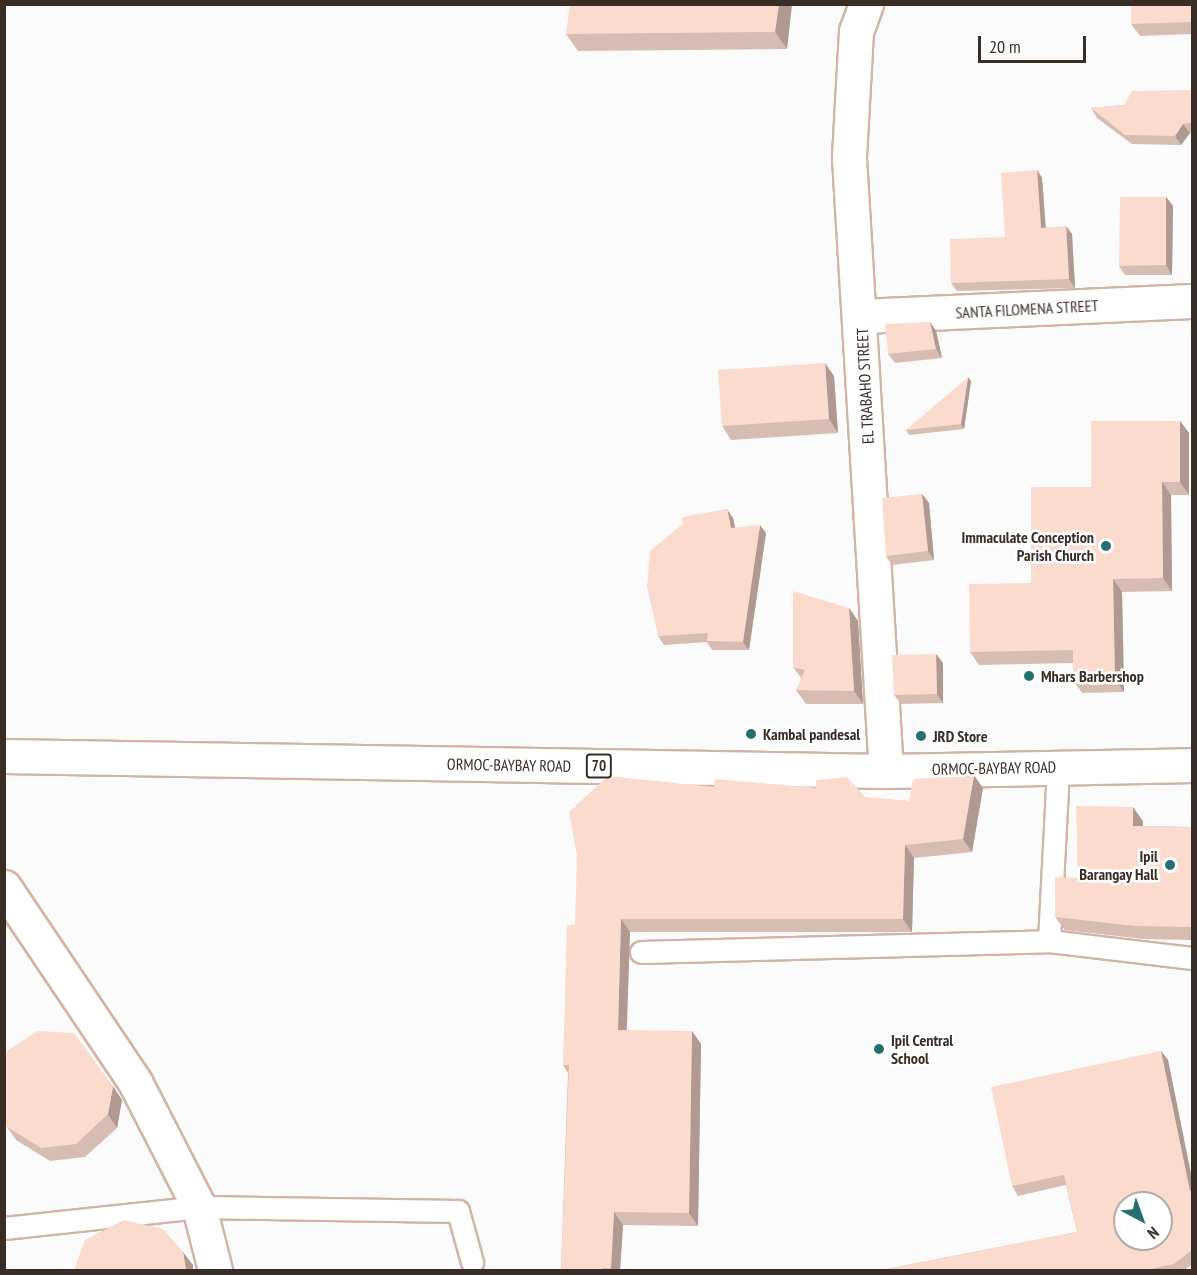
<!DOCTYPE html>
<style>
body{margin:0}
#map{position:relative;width:1197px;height:1275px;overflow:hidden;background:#fbfbfb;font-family:"PT Sans Narrow",sans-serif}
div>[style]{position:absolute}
.roads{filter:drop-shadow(2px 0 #d2b4a7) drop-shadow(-2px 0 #d2b4a7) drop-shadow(0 2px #d2b4a7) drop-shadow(0 -2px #d2b4a7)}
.lane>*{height:21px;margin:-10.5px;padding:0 10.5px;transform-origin:10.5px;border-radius:10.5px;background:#fff}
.street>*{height:33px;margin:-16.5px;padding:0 16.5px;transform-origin:16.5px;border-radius:16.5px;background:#fff}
.highway>*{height:33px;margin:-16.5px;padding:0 16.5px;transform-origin:16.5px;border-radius:16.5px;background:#fff}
.wall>*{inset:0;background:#d7bcb1}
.shaded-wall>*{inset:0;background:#af9990}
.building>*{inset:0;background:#fadbce}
.dots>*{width:16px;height:16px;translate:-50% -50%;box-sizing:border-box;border:3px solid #fff;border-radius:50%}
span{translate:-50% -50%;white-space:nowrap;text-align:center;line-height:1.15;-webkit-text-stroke:5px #fff;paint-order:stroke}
.shield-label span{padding:2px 4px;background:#fff;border:2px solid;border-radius:4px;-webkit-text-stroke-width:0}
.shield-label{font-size:15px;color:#392d28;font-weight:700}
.street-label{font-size:16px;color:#392d28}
.poi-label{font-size:16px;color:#392d28;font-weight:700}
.right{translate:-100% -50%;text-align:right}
.left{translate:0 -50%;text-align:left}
.frame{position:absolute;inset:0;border:6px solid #392d28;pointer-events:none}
.north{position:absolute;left:1113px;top:1191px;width:60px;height:60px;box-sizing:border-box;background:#fff;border:2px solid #b0aba9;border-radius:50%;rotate:139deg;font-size:16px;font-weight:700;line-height:24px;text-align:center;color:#392d28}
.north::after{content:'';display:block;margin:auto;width:21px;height:27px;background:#25706f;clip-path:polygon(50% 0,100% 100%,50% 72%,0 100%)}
.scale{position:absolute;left:978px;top:36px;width:108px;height:27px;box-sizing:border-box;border:3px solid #392d28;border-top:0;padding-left:8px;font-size:18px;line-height:21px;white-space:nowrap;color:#392d28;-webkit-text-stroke:4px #fff;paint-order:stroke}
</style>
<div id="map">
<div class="roads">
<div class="lane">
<div style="left:1049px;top:941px;width:144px;rotate:6.8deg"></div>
<div style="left:641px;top:952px;width:408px;rotate:-1.5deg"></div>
<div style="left:1049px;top:941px;width:174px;rotate:-87deg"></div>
<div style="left:4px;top:1228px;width:196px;rotate:-6.1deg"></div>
<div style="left:199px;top:1207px;width:259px;rotate:0.9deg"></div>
<div style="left:458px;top:1211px;width:53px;rotate:74.6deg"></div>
</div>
<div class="street">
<div style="left:866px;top:4px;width:29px;rotate:110deg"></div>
<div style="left:856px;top:31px;width:127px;rotate:93.2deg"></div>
<div style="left:849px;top:158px;width:614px;rotate:86.55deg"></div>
<div style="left:862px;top:316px;width:330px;rotate:-2.6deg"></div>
<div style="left:4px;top:887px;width:235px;rotate:56.1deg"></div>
<div style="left:135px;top:1082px;width:140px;rotate:62.9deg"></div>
<div style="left:199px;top:1207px;width:65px;rotate:75.7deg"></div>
</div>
<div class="highway">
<div style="left:4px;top:756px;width:882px;rotate:0.97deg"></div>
<div style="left:886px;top:771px;width:306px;rotate:-1.1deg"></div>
</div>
</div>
<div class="wall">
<div style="clip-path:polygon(792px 4px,787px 49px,578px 51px,566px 34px)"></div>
<div style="clip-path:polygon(1192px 4px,1192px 34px,1140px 36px,1131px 24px)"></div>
<div style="clip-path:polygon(1192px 90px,1192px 133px,1190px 133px,1181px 145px,1132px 144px,1097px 118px,1091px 108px,1124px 105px)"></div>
<div style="clip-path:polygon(1037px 170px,1042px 178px,1046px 227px,1072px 234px,1075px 288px,957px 291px,951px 283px,1005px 237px)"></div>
<div style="clip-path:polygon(1166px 197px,1173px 206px,1172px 275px,1125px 275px,1119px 266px)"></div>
<div style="clip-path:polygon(930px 322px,936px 331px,942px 358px,895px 363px,888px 354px)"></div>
<div style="clip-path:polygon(834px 376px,838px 433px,731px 440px,722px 426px)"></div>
<div style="clip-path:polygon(971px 381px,964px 429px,909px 435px,906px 430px)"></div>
<div style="clip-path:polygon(1180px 421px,1189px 433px,1189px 495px,1171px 495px,1172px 591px,1122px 592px,1124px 692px,1082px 693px,1073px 680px,1073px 663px,979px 665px,970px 652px,1031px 583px,1091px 487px)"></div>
<div style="clip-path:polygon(922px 494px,929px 503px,934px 560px,892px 565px,886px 556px)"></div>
<div style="clip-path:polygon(733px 518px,735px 528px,766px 533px,749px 650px,712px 650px,707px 642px,664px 645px,658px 636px)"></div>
<div style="clip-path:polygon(849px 608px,858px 621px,863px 704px,806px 704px,796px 690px,802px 679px,793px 667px)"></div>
<div style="clip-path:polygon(936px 654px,943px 663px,943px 703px,901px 704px,894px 695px)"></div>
<div style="clip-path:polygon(714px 787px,909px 801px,983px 788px,972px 852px,914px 858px,912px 932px,630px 932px,627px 1030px,701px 1044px,698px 1226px,623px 1225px,620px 1270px,561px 1270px,568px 1073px,563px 1065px,575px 925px)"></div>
<div style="clip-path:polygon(1143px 821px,1143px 826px,1192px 827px,1192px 940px,1143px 939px,1065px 930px,1055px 917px,1078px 878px)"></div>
<div style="clip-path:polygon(1161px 1051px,1168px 1060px,1192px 1179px,1192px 1264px,1185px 1270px,881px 1270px,1077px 1232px,1066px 1185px,1018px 1196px,1012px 1186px)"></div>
<div style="clip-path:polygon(122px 1100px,117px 1128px,85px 1157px,50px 1161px,16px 1140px,7px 1127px)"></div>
</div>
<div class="shaded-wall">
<div style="clip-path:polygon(779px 4px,792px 4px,787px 49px,775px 32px)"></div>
<div style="clip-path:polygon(1183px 124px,1190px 133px,1181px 145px,1175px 136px)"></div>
<div style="clip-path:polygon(1037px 170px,1042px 178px,1046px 236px,1041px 228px)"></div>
<div style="clip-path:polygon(1166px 197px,1173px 206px,1172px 275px,1166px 265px)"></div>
<div style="clip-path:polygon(1066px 226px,1072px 234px,1075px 288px,1069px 279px)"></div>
<div style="clip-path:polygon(930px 322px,936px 331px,942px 358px,936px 349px)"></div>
<div style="clip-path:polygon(825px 363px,834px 376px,838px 433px,829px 419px)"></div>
<div style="clip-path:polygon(968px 377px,971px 381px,964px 429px,961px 424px)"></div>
<div style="clip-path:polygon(1180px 421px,1189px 433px,1189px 495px,1180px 482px)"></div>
<div style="clip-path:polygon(1162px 482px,1171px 495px,1172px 591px,1163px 578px)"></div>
<div style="clip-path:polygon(922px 494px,929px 503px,934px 560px,928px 551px)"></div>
<div style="clip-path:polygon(727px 509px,733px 518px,737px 536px,731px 528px)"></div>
<div style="clip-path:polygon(760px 525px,766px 533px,749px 650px,743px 642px)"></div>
<div style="clip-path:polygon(1113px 579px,1122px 592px,1124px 692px,1115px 679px)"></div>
<div style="clip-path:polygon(849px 608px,858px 621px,863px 704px,854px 691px)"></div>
<div style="clip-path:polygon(936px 654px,943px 663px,943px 703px,937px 694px)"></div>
<div style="clip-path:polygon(974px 775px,983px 788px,972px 852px,963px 839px)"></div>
<div style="clip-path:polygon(1133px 807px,1143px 821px,1142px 839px,1133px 826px)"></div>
<div style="clip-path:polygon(905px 845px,914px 858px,912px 932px,903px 919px)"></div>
<div style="clip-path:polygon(621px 919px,630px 932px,626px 1043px,618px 1030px)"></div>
<div style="clip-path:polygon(692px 1031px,701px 1044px,698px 1226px,689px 1213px)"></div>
<div style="clip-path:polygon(1161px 1051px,1168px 1060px,1192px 1179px,1192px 1194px,1190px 1191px)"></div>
<div style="clip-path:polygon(113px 1086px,122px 1100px,117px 1128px,108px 1114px)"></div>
<div style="clip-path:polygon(614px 1212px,623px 1225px,620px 1270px,613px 1270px,611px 1268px)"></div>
<div style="clip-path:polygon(183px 1252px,193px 1265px,193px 1270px,186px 1270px)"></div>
</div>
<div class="building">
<div style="clip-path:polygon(570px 4px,779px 4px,775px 32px,566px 34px)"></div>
<div style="clip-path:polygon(1131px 4px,1192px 4px,1192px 22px,1131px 24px)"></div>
<div style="clip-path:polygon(1192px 90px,1192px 123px,1183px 124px,1175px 136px,1125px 135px,1091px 108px,1124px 105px,1132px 91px)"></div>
<div style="clip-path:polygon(1037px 170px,1041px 228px,1066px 226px,1069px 279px,951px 283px,950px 239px,1005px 237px,1001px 173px)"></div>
<div style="clip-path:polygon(1120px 197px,1166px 197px,1166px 265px,1119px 266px)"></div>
<div style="clip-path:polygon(930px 322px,936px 349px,888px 354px,885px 324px)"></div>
<div style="clip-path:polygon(825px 363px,829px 419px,722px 426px,718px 370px)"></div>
<div style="clip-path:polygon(968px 377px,961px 424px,906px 430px)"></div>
<div style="clip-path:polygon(1091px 421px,1180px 421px,1180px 482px,1162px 482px,1163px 578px,1113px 579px,1115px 679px,1073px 680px,1073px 650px,970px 652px,969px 584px,1031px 583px,1031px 487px,1091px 487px)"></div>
<div style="clip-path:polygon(922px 494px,928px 551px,886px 556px,882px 498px)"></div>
<div style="clip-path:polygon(727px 509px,731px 528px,760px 525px,743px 642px,707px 641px,708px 633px,658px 636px,647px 587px,650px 551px,683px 524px,682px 517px)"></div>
<div style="clip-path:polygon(793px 591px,849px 608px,854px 691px,796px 690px,805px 670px,793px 667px)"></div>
<div style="clip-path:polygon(936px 654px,937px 694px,894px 695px,892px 655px)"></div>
<div style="clip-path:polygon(974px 775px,963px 839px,905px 845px,903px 919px,621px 919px,618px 1030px,692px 1031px,689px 1213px,614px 1212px,611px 1268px,602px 1268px,602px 1270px,561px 1270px,569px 1065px,563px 1065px,567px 925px,575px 925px,577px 856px,569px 812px,608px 776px,714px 787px,715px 779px,816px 788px,816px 780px,847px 777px,865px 797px,909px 801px,913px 779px)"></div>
<div style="clip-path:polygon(1076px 806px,1133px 807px,1133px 826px,1192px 827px,1192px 927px,1134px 926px,1055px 917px,1055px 877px,1078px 878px)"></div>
<div style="clip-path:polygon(38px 1031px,74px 1033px,113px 1086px,108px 1114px,76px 1144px,41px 1148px,7px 1127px,4px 1120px,4px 1059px,8px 1050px)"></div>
<div style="clip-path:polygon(evenodd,1161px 1051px,1190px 1191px,1192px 1189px,1192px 1250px,1174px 1264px,1146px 1270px,881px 1270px,1077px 1232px,1064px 1175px,1012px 1186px,991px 1087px,1161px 1051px,1125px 1203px,1161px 1203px,1161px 1239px,1125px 1239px,1125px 1203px)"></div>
<div style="clip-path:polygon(124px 1220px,163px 1229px,183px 1252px,186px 1270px,74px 1270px,85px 1240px)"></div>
</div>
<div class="dots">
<div style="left:1106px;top:546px;background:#25706f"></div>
<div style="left:1029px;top:676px;background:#25706f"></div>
<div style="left:751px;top:734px;background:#25706f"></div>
<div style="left:921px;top:736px;background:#25706f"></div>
<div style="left:1170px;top:865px;background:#25706f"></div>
<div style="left:879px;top:1049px;background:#25706f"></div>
</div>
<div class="shield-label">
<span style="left:599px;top:766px">70</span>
</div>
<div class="street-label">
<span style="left:1027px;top:309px;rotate:-3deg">SANTA FILOMENA STREET</span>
<span style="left:865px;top:386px;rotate:-93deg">EL TRABAHO STREET</span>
<span style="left:509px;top:765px;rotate:1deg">ORMOC-BAYBAY ROAD</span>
<span style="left:994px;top:768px;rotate:-1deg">ORMOC-BAYBAY ROAD</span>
</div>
<div class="poi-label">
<span class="right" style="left:1094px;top:546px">Immaculate Conception<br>Parish Church</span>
<span class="left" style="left:1041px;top:676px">Mhars Barbershop</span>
<span class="left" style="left:763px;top:734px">Kambal pandesal</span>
<span class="left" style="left:933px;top:736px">JRD Store</span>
<span class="right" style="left:1158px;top:865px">Ipil<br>Barangay Hall</span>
<span class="left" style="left:891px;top:1049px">Ipil Central<br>School</span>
</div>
<div class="frame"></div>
<div class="north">N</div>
<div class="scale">20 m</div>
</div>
